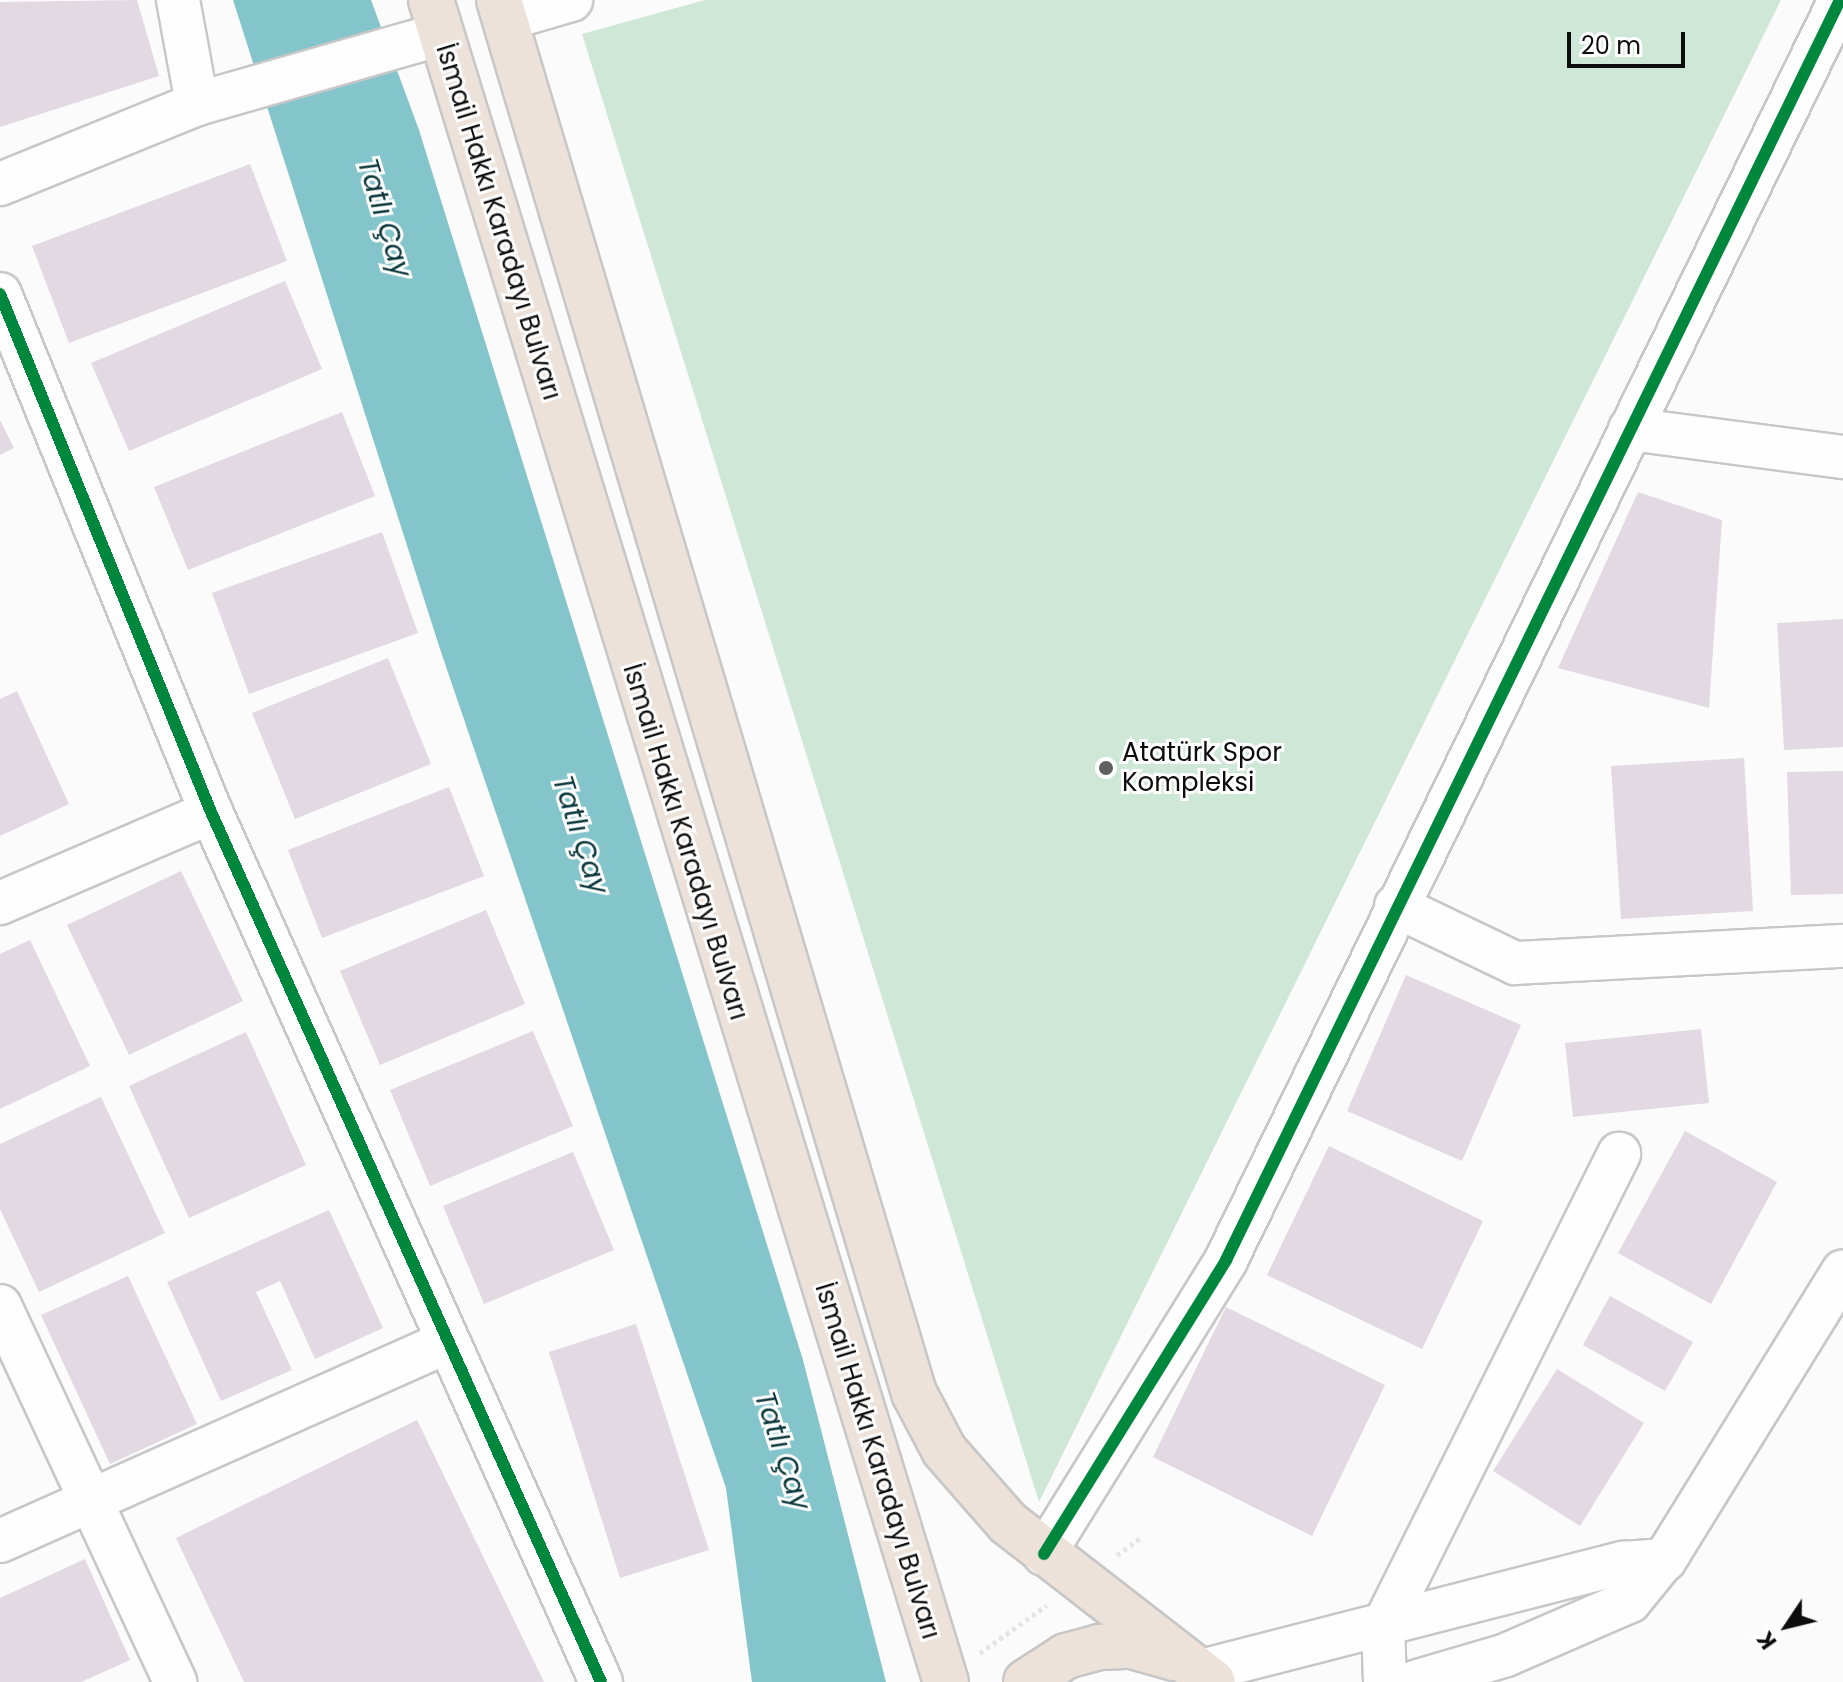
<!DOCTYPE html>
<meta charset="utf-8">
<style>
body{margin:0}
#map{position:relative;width:1843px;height:1682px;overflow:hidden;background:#fbfbfb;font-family:Poppins,sans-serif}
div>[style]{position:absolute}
.green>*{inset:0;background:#cee7d7}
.water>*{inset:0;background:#84c4cb}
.building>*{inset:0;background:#e2d9e3}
.path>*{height:5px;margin-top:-2.5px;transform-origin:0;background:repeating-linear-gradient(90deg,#e5e5e5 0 4px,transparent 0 8px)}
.roads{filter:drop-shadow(2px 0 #c7c7c8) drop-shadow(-2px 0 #c7c7c8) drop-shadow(0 2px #c7c7c8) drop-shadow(0 -2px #c7c7c8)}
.minor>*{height:42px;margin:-21px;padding:0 21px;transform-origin:21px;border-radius:21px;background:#fefefe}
.highway>*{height:44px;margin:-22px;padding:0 22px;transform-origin:22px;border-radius:22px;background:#ece2d9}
.cycleway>*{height:12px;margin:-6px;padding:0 6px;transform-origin:6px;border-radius:6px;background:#00873e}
.dots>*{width:22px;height:22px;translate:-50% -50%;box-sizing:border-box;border:4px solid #fff;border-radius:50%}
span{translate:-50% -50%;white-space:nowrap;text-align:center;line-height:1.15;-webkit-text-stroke:6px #fff;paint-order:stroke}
.street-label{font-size:26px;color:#0d0d0d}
.poi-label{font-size:26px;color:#0d0d0d}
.left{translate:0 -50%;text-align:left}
.water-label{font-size:28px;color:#0b383d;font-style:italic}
.north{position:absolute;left:1747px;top:1586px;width:80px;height:80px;-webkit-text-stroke:6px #fff;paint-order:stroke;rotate:235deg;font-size:22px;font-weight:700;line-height:32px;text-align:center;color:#0d0d0d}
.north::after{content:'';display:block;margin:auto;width:28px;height:36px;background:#0d0d0d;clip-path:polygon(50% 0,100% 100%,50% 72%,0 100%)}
.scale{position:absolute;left:1567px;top:32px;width:118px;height:36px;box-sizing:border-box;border:4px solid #0d0d0d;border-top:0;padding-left:10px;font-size:24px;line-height:28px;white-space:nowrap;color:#0d0d0d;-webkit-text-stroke:6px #fff;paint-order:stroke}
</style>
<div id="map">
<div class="green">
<div style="clip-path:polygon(705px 0,1781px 0,1039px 1502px,582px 34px)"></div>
</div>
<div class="water">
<div style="clip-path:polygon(233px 0,371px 0,419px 130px,803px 1360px,886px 1682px,752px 1682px,726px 1488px,440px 649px)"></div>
</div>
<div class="building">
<div style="clip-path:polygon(137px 0,159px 76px,0 127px,0 2px)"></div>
<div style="clip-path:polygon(250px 164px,287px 261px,69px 343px,32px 246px)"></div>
<div style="clip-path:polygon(285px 281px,322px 369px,129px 451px,91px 363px)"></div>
<div style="clip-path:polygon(342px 412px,375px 496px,188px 570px,154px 487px)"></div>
<div style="clip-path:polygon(0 420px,14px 448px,0 455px)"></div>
<div style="clip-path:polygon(1638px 492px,1722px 520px,1709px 708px,1558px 668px)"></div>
<div style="clip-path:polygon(382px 532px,418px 633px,249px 694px,212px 593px)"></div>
<div style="clip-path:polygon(1843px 619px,1843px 747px,1784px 750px,1777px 623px)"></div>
<div style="clip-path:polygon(388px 658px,431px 764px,295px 819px,252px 713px)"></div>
<div style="clip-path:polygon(17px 691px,69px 804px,0 836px,0 699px)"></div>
<div style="clip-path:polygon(1744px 758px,1753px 911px,1621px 919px,1611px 766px)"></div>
<div style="clip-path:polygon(1843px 771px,1843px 894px,1791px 895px,1787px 772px)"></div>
<div style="clip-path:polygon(449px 787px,484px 876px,322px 938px,288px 850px)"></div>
<div style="clip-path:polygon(181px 871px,243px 1001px,129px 1055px,67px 925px)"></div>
<div style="clip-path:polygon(486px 910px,525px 1004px,380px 1065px,340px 971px)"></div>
<div style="clip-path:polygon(30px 940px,90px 1066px,0 1109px,0 954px)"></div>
<div style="clip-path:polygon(1406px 975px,1521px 1025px,1462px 1161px,1347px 1111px)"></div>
<div style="clip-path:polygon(1701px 1029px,1709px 1103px,1573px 1117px,1565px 1043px)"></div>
<div style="clip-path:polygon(533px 1031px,573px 1126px,430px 1186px,390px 1090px)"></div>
<div style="clip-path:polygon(246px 1032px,306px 1165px,189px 1218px,129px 1086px)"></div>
<div style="clip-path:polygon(101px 1097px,165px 1233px,39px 1292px,0 1209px,0 1144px)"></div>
<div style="clip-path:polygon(1685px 1131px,1777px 1182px,1711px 1304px,1618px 1253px)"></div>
<div style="clip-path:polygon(1329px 1146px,1483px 1221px,1422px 1349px,1267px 1275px)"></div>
<div style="clip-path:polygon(573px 1152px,614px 1250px,484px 1304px,443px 1206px)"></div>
<div style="clip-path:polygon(329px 1210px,383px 1328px,315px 1359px,280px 1281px,256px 1292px,292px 1370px,221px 1401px,167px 1282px)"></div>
<div style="clip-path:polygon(128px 1276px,197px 1424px,110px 1464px,41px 1315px)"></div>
<div style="clip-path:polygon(1610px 1296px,1693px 1342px,1665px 1391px,1583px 1345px)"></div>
<div style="clip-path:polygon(1226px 1307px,1385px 1385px,1312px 1536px,1153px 1457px)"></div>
<div style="clip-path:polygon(636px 1324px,709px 1550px,620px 1578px,549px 1352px)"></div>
<div style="clip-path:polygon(1557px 1369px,1644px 1423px,1580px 1526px,1493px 1471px)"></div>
<div style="clip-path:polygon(417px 1420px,544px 1682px,244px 1682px,176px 1538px)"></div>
<div style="clip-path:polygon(85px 1559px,130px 1660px,81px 1682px,0 1682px,0 1598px)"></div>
</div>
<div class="path">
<div style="left:1117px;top:1555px;width:31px;rotate:-36deg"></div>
<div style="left:980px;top:1653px;width:82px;rotate:-35.6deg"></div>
</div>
<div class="roads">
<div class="minor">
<div style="left:178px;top:0;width:106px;rotate:79.6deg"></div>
<div style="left:506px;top:19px;width:68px;rotate:-16.3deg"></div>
<div style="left:0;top:184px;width:213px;rotate:-22.1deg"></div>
<div style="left:197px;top:104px;width:254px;rotate:-16deg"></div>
<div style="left:0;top:294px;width:559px;rotate:67.84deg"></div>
<div style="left:211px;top:812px;width:953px;rotate:65.85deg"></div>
<div style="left:1630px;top:429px;width:215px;rotate:7.5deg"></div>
<div style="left:0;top:903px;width:230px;rotate:-23.3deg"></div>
<div style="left:1396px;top:906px;width:132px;rotate:25.6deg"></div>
<div style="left:1515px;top:963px;width:328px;rotate:-3deg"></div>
<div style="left:0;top:1306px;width:415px;rotate:65deg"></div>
<div style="left:0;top:1541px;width:486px;rotate:-24deg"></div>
<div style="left:1044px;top:1554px;width:346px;rotate:-58.2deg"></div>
<div style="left:1226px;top:1260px;width:1402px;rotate:-64.02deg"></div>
<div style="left:1201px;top:1671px;width:436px;rotate:-14.4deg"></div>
<div style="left:1623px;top:1563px;width:42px;rotate:-4.1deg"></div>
<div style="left:1385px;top:1682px;width:55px;rotate:-92.1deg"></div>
<div style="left:1383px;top:1627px;width:529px;rotate:-63.48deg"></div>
<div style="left:1415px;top:1682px;width:95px;rotate:-16.5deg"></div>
<div style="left:1506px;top:1655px;width:135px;rotate:-23.5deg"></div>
<div style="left:1630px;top:1601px;width:62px;rotate:-50.9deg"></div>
<div style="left:1669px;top:1553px;width:331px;rotate:-58.3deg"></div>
</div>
<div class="highway">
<div style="left:431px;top:0;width:1759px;rotate:72.98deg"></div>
<div style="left:499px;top:0;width:1454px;rotate:73.41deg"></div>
<div style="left:914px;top:1393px;width:64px;rotate:62.2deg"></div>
<div style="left:944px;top:1450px;width:97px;rotate:48.8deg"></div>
<div style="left:1008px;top:1523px;width:259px;rotate:37.8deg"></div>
<div style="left:1026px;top:1682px;width:48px;rotate:-33deg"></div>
<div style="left:1066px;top:1656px;width:34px;rotate:-15deg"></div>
<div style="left:1099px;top:1647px;width:33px;rotate:-2deg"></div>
<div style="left:1132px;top:1646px;width:44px;rotate:15.9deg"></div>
</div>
</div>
<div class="cycleway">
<div style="left:0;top:294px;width:559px;rotate:67.84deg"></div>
<div style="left:211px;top:812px;width:953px;rotate:65.85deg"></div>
<div style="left:1044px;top:1554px;width:346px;rotate:-58.2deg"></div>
<div style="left:1226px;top:1260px;width:1402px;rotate:-64.02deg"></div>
</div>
<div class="dots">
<div style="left:1106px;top:768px;background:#606060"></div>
</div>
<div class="street-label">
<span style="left:498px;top:222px;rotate:73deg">İsmail Hakkı Karadayı Bulvarı</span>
<span style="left:685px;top:842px;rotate:73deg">İsmail Hakkı Karadayı Bulvarı</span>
<span style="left:877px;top:1461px;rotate:73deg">İsmail Hakkı Karadayı Bulvarı</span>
</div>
<div class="poi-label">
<span class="left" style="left:1122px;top:768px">Atatürk Spor<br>Kompleksi</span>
</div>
<div class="water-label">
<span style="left:384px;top:218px;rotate:73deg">Tatlı Çay</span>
<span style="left:580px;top:835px;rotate:72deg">Tatlı Çay</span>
<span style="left:782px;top:1451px;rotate:72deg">Tatlı Çay</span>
</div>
<div class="north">K</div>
<div class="scale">20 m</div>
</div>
